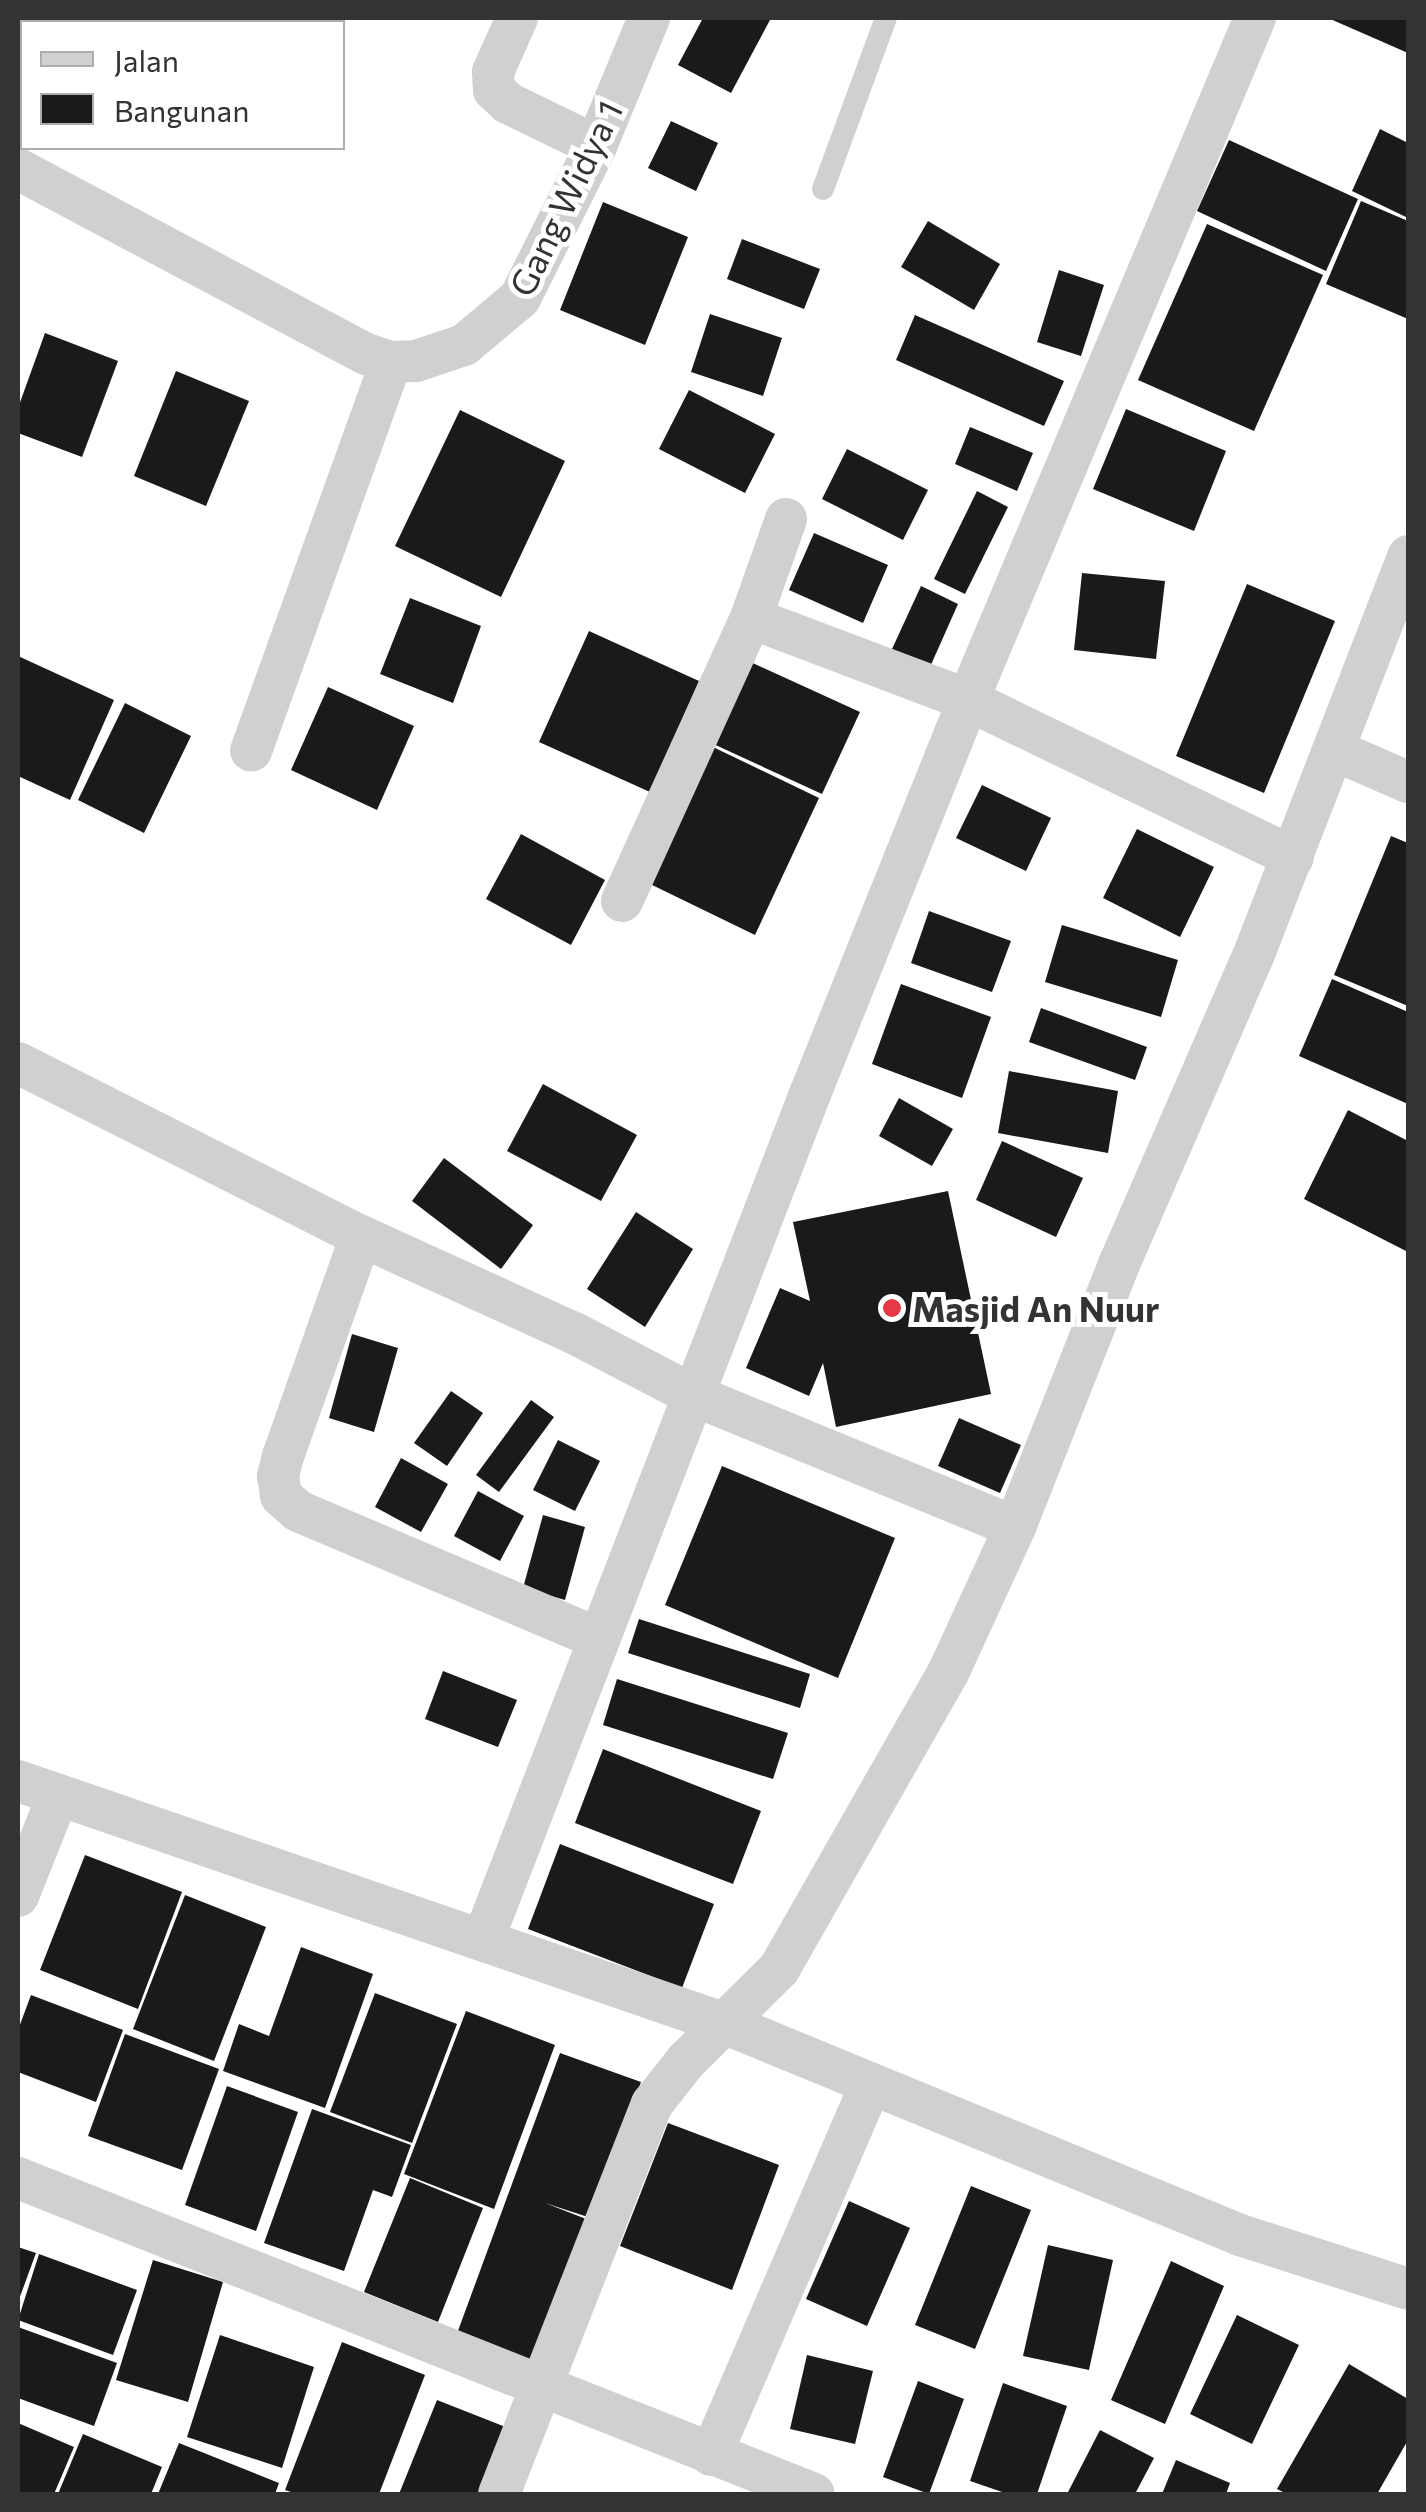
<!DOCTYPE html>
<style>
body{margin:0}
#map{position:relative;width:1426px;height:2512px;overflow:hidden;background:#fff;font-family:Commissioner,sans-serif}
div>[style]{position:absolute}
.building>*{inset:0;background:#1a1a1a}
.lane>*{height:22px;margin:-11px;padding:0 11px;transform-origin:11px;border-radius:11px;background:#d0d0d0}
.street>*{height:42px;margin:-21px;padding:0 21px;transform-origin:21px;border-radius:21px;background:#d0d0d0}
.dots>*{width:28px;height:28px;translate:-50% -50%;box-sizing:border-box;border:5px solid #fff;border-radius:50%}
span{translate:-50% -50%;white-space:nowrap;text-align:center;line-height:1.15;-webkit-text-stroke:10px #fff;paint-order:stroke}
.street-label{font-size:35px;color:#333}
.poi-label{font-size:35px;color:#333;font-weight:700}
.left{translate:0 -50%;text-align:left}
.frame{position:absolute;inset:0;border:20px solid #333;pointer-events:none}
.legend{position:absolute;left:20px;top:20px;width:325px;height:130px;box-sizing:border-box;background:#fff;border:2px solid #adadad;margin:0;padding:12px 18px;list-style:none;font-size:30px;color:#333}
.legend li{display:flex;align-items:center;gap:20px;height:50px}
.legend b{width:50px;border:2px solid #adadad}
</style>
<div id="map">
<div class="building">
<div style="clip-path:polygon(703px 18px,771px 18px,731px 93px,678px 65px)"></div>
<div style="clip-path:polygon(1328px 18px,1408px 18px,1408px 53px)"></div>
<div style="clip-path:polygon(671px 121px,718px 143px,696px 191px,648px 168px)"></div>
<div style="clip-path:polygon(1380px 129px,1408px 143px,1408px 218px,1352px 191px)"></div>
<div style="clip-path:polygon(1229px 140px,1358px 199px,1326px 271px,1197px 211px)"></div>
<div style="clip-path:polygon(1361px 201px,1408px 221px,1408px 319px,1326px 284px)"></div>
<div style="clip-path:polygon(603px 202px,688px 237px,645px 345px,560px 310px)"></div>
<div style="clip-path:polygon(928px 221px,1000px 264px,974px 310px,901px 267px)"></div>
<div style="clip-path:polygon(1207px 224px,1323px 275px,1254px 431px,1138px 380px)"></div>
<div style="clip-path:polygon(742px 239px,820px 269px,804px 309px,727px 279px)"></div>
<div style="clip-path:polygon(1059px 270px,1104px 285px,1081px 356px,1037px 342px)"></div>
<div style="clip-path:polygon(710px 314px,782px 338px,763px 396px,691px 372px)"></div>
<div style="clip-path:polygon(915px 315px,1064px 381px,1044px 426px,896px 360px)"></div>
<div style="clip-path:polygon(45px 333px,118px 361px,82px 457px,18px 433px,18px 408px)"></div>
<div style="clip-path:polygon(176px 371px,249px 401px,206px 506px,134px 476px)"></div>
<div style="clip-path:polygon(689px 390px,775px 434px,745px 493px,659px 449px)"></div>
<div style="clip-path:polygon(1126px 409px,1226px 451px,1194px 531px,1093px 489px)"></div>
<div style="clip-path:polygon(460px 410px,565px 461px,501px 597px,395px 546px)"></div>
<div style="clip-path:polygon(970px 427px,1033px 453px,1017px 491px,955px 464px)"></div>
<div style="clip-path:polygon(847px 449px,928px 490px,903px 540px,822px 499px)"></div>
<div style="clip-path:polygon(977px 491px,1008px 507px,965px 594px,934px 579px)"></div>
<div style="clip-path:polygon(814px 533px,888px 565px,863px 623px,789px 590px)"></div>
<div style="clip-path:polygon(1082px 573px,1165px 581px,1156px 659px,1074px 650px)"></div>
<div style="clip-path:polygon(1247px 584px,1335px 621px,1264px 793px,1176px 756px)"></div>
<div style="clip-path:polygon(921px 586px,958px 604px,930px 667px,892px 649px)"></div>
<div style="clip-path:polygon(410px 598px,481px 626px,453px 703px,380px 674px)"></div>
<div style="clip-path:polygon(589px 631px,699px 681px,650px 792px,539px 742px)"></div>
<div style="clip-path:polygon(18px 656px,114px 700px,70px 800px,18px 776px)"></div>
<div style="clip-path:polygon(746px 660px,860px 712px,822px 794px,709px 742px)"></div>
<div style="clip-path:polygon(328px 687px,414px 726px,377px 810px,291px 770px)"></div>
<div style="clip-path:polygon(125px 703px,191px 736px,144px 833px,78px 800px)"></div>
<div style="clip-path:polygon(713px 747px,819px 798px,755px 935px,648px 883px)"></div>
<div style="clip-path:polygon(982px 785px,1051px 818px,1026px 871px,956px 838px)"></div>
<div style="clip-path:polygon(1137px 829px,1214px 867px,1180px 937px,1103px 898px)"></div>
<div style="clip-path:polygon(521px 834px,605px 880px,571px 945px,486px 899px)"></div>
<div style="clip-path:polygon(1391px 836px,1408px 843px,1408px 1006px,1334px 975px)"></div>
<div style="clip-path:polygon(929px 911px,1011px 941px,992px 992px,911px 963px)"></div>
<div style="clip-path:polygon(1062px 925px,1178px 960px,1161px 1017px,1045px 982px)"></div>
<div style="clip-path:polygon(1332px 979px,1408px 1012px,1408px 1104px,1299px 1056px)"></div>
<div style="clip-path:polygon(901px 984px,991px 1017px,962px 1098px,872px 1064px)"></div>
<div style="clip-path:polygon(1041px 1008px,1147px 1047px,1135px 1080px,1029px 1042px)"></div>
<div style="clip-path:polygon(1009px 1071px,1118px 1091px,1108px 1153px,998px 1133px)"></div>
<div style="clip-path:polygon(543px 1084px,637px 1135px,601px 1201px,507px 1151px)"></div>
<div style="clip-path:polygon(899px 1098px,953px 1129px,932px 1166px,879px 1136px)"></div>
<div style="clip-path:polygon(1348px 1110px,1408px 1141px,1408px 1252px,1304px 1199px)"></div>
<div style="clip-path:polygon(1002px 1141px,1083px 1178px,1056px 1237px,976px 1200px)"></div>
<div style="clip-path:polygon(444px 1158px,533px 1225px,501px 1269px,412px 1201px)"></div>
<div style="clip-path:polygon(948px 1191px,991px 1394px,836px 1427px,823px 1363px,809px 1396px,746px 1368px,780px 1288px,810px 1301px,793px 1222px)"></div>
<div style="clip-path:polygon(636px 1212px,693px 1249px,645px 1327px,587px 1289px)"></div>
<div style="clip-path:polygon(352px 1334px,398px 1348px,374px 1432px,329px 1418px)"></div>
<div style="clip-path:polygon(451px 1391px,483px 1413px,447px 1466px,414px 1443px)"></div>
<div style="clip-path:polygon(531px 1400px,554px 1417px,499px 1492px,476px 1475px)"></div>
<div style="clip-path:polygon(959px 1418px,1021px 1445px,1000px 1493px,938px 1466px)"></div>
<div style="clip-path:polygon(558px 1440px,600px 1461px,575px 1511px,533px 1490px)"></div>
<div style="clip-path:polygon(401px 1458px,448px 1484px,421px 1532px,375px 1507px)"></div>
<div style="clip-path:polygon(722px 1466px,895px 1538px,838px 1678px,665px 1605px)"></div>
<div style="clip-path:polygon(478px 1491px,524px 1516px,500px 1561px,454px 1536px)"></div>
<div style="clip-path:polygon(543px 1515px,585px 1527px,565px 1600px,523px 1588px)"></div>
<div style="clip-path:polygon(639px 1619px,810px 1674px,800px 1708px,628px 1653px)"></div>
<div style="clip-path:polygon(443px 1671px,517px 1700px,498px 1747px,425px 1719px)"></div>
<div style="clip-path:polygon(617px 1679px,788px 1733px,773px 1779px,603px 1725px)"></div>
<div style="clip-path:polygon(603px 1749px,761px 1811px,733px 1884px,575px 1823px)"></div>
<div style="clip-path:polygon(560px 1844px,714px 1904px,682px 1988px,528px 1929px)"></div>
<div style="clip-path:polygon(85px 1855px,182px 1892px,138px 2009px,40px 1970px)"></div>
<div style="clip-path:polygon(185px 1895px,266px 1927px,214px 2061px,133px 2029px)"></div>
<div style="clip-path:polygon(301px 1947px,373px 1974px,325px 2108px,223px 2071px,239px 2024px,269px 2036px)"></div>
<div style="clip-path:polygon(375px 1993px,457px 2024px,412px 2143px,330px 2112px)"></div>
<div style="clip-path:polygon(31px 1995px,123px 2030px,96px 2102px,18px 2072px,18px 2030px)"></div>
<div style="clip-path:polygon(466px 2011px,555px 2045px,494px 2209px,404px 2174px)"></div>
<div style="clip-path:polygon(125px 2034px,219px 2069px,182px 2170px,88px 2136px)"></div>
<div style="clip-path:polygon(560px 2053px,641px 2082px,594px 2219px,545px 2203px,599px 2224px,542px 2372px,455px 2339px)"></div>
<div style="clip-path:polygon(227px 2086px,298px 2112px,256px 2231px,185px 2205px)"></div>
<div style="clip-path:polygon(312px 2109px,411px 2145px,392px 2197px,373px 2190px,344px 2271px,264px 2243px)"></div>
<div style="clip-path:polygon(668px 2123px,779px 2165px,732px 2290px,620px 2246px)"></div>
<div style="clip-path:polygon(410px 2178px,483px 2208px,438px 2322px,364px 2292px)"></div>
<div style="clip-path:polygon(971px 2186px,1031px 2210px,975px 2349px,915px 2325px)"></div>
<div style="clip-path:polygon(849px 2201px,910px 2228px,867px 2326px,806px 2299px)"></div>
<div style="clip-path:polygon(1048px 2245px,1113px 2260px,1089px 2370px,1023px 2356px)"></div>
<div style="clip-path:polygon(18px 2247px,36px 2253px,18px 2302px)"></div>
<div style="clip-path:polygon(39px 2254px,137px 2290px,113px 2355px,18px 2320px)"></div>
<div style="clip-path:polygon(153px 2260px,223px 2282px,188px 2402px,116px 2380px)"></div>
<div style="clip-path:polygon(1171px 2261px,1224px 2286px,1165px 2424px,1111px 2400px)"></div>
<div style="clip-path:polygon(1237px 2315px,1299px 2345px,1252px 2444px,1190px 2414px)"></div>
<div style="clip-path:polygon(18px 2327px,117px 2363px,94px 2426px,18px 2398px)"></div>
<div style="clip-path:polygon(220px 2335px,314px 2367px,282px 2468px,187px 2437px)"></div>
<div style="clip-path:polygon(342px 2342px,425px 2375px,379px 2494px,297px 2494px,285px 2490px)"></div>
<div style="clip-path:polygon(807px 2355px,873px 2371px,855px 2444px,790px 2429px)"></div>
<div style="clip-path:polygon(1349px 2364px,1408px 2399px,1408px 2440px,1377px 2494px,1287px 2494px,1277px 2489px)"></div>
<div style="clip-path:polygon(918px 2381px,964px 2399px,929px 2494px,883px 2477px)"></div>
<div style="clip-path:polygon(1003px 2383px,1067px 2406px,1037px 2494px,1008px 2494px,970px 2481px)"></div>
<div style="clip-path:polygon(437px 2400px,516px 2431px,491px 2494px,399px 2494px)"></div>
<div style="clip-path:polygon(18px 2423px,74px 2447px,54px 2494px,18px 2494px)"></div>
<div style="clip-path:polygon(1100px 2430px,1154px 2458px,1135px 2494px,1067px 2494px)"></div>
<div style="clip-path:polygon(83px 2434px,162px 2467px,151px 2494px,58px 2494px)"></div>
<div style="clip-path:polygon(179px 2443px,279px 2483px,275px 2494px,158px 2494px)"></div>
<div style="clip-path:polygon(1176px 2460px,1230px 2483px,1226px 2494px,1162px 2494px)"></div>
</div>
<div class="lane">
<div style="left:823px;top:189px;width:182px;rotate:-69.8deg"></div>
</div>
<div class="street">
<div style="left:517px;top:18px;width:59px;rotate:114deg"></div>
<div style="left:493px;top:72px;width:18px;rotate:87deg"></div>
<div style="left:494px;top:90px;width:19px;rotate:43deg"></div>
<div style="left:508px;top:103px;width:98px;rotate:26deg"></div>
<div style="left:130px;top:22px;width:6px;rotate:-45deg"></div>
<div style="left:18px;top:128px;width:5px;rotate:-37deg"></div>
<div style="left:18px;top:169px;width:394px;rotate:28deg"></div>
<div style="left:366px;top:354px;width:26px;rotate:18deg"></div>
<div style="left:391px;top:362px;width:413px;rotate:109.8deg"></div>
<div style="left:391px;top:362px;width:25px;rotate:-2deg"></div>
<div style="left:416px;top:361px;width:51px;rotate:-18.4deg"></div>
<div style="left:464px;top:345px;width:73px;rotate:-40deg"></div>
<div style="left:520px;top:298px;width:170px;rotate:-63.4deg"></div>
<div style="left:596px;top:146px;width:139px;rotate:-67.5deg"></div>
<div style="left:751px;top:618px;width:232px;rotate:20.7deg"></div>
<div style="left:968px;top:700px;width:361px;rotate:25.8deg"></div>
<div style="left:1334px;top:750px;width:81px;rotate:23.4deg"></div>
<div style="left:622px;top:901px;width:311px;rotate:-65.5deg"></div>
<div style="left:751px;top:618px;width:105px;rotate:-70.5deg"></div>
<div style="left:18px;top:1063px;width:384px;rotate:26.8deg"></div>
<div style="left:361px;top:1236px;width:234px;rotate:24.5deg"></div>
<div style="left:574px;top:1333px;width:134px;rotate:27.5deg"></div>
<div style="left:693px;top:1395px;width:348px;rotate:22.3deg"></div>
<div style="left:361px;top:1236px;width:233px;rotate:109.5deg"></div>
<div style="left:283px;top:1456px;width:21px;rotate:104deg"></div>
<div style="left:278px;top:1476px;width:20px;rotate:81deg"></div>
<div style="left:281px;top:1496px;width:23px;rotate:41deg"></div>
<div style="left:298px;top:1511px;width:327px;rotate:23deg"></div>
<div style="left:18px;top:1781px;width:749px;rotate:18.94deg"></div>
<div style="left:726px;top:2024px;width:556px;rotate:22.32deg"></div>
<div style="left:1240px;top:2235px;width:176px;rotate:17.8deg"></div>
<div style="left:18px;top:1896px;width:105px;rotate:-68.3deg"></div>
<div style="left:483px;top:1940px;width:907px;rotate:-68.87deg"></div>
<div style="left:810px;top:1094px;width:424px;rotate:-68.1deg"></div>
<div style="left:968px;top:700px;width:740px;rotate:-67.18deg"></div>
<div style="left:18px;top:2178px;width:856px;rotate:21.65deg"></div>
<div style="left:711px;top:2455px;width:402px;rotate:-66.7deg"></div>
<div style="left:499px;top:2494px;width:419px;rotate:-68.6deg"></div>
<div style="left:652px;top:2104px;width:55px;rotate:-51.7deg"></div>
<div style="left:686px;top:2061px;width:131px;rotate:-44.7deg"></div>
<div style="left:779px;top:1969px;width:341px;rotate:-60.3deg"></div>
<div style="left:948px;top:1673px;width:161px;rotate:-65.3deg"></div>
<div style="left:1015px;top:1527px;width:285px;rotate:-68.4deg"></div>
<div style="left:1120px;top:1262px;width:336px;rotate:-66.5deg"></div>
<div style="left:1254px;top:954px;width:427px;rotate:-68.8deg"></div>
</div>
<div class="dots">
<div style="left:892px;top:1308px;background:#e63946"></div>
</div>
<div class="street-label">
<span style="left:565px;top:198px;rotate:-64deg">Gang Widya 1</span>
</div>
<div class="poi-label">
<span class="left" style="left:912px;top:1308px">Masjid An Nuur</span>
</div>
<div class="frame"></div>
<ul class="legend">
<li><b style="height:12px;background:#d0d0d0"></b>Jalan</li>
<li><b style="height:28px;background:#1a1a1a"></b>Bangunan</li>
</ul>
</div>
